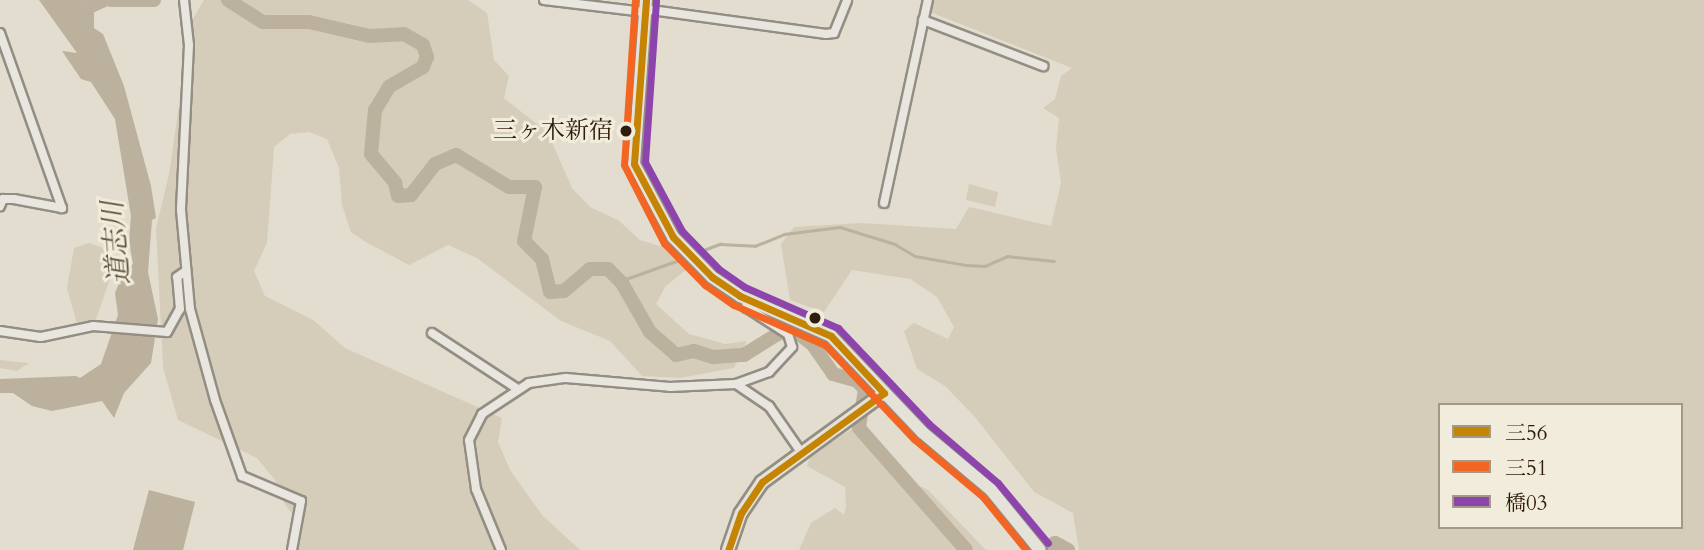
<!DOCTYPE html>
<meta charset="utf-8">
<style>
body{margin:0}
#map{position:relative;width:1704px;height:550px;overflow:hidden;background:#e2ddcf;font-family:Cardo,"Noto Serif JP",serif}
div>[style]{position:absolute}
.green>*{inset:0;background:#d5cdb9}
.water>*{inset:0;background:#bbb19d}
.stream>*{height:2.5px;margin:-1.25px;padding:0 1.25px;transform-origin:1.25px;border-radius:1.25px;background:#bbb19d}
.river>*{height:14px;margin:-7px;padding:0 7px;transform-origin:7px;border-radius:7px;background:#bbb19d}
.roads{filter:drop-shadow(2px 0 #938e84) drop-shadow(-2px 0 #938e84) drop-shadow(0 2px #938e84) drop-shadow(0 -2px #938e84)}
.minor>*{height:8px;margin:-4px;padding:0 4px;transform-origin:4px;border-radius:4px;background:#e9e6df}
.highway>*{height:12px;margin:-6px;padding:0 6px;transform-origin:6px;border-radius:6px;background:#e5e2da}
.bus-1>*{height:7px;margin:-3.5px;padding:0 3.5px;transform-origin:3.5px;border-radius:3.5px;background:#c58403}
.bus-2>*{height:7px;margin:-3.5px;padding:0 3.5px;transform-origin:3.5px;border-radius:3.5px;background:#f26522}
.bus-3>*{height:7px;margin:-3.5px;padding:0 3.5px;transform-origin:3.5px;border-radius:3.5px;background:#8e44ad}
.dots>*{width:19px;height:19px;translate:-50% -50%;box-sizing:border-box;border:4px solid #f1ecdb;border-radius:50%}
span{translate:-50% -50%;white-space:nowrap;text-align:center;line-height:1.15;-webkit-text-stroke:6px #f1ecdb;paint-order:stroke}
.bus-label{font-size:24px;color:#2f1c0c}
.right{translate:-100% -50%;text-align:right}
.water-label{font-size:28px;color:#60503d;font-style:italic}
.legend{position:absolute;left:1438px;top:403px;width:245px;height:126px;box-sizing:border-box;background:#f1ecdb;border:2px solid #a39988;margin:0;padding:9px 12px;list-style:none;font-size:21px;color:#2f1c0c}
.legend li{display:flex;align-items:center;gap:14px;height:35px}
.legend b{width:35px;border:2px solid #a39988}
</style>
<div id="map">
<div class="green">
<div style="clip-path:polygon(204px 0,468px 0,487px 13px,494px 60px,509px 76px,504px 98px,548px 133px,572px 188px,590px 207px,618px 220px,640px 240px,667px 248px,688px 268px,665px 287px,656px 304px,689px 334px,725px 344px,747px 341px,734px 368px,680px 378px,642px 376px,610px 341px,561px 321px,477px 258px,448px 245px,409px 265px,364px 241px,351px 232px,342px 205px,339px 168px,327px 139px,309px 132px,290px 134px,274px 147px,267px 243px,254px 271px,265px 296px,313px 320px,345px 348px,502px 418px,498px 442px,510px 470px,542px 515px,580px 550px,290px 550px,294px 516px,284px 503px,275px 480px,257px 458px,178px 420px,163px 367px,156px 228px,169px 174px,191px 22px)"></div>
<div style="clip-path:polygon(evenodd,932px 0,1704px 0,1704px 550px,1079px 550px,1073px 513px,1034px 492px,975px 417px,945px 386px,917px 369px,904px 331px,914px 323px,948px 339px,954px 327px,937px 297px,910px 279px,852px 270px,824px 312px,790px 300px,781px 244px,794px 227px,861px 223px,956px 229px,969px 207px,1051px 226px,1061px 183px,1056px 148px,1059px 118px,1043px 108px,1055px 99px,1061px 76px,1072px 68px,930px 12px,932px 0,1440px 405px,1681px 405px,1681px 527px,1440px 527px,1440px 405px)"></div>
<div style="clip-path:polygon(969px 184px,998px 192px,995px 207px,966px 200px)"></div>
<div style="clip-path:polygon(89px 243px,103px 248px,110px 279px,95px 322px,80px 334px,67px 288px,74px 248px)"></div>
<div style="clip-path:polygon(0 360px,29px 363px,17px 371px,0 368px)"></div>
<div style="clip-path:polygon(855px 427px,893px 474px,928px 490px,986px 550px,799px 550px,811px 523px,835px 508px,844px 515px,846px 507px,845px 487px,807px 466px,811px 455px)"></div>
</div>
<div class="water">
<div style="clip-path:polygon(39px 0,86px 0,94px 13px,94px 28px,103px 34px,124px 86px,151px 186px,156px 218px,152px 220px,148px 272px,158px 319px,151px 363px,124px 393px,114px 418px,102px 401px,52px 411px,32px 406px,13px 393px,0 393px,0 380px,34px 381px,48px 386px,80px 378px,101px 364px,118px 315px,115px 293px,124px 271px,133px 264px,129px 241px,131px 216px,115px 119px,91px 82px,81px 79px,62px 51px,77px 53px)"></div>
<div style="clip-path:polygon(149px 490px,195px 502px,183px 550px,133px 550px)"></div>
</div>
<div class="stream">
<div style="left:696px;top:253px;width:26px;rotate:-21deg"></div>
<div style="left:720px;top:244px;width:35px;rotate:3deg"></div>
<div style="left:755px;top:246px;width:31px;rotate:-22deg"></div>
<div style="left:784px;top:234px;width:56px;rotate:-7.1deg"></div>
<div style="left:840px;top:227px;width:58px;rotate:17.2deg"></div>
<div style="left:895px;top:244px;width:23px;rotate:31deg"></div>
<div style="left:915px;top:256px;width:52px;rotate:10deg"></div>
<div style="left:966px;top:265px;width:19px;rotate:3deg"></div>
<div style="left:985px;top:266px;width:24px;rotate:-24deg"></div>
<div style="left:1007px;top:256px;width:47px;rotate:6.1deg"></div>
<div style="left:620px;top:281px;width:66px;rotate:-19.5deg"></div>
</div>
<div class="river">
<div style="left:111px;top:0;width:43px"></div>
<div style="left:228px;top:0;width:41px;rotate:32.2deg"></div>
<div style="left:263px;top:22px;width:46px"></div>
<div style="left:309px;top:22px;width:62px;rotate:13.1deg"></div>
<div style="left:369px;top:36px;width:35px;rotate:-3deg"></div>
<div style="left:404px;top:34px;width:22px;rotate:30deg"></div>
<div style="left:423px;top:45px;width:13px;rotate:72deg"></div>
<div style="left:427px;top:57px;width:11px;rotate:112deg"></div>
<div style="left:423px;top:67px;width:39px;rotate:150deg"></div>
<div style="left:389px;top:87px;width:27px;rotate:121deg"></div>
<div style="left:375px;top:110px;width:44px;rotate:95.2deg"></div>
<div style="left:371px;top:154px;width:38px;rotate:50deg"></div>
<div style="left:395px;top:183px;width:13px;rotate:77deg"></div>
<div style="left:398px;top:196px;width:13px;rotate:-4deg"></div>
<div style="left:411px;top:195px;width:39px;rotate:-52deg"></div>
<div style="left:435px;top:164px;width:23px;rotate:-23deg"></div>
<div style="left:456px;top:155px;width:62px;rotate:31.1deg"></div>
<div style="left:509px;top:187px;width:26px"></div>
<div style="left:535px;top:187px;width:55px;rotate:101.5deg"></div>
<div style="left:524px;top:241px;width:25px;rotate:45deg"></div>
<div style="left:542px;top:259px;width:34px;rotate:76deg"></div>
<div style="left:550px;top:292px;width:14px;rotate:-4deg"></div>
<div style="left:564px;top:291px;width:34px;rotate:-40deg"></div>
<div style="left:590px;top:269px;width:18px"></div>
<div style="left:608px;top:269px;width:20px;rotate:45deg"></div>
<div style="left:622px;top:283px;width:56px;rotate:60.3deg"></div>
<div style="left:650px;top:332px;width:35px;rotate:41deg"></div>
<div style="left:676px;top:355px;width:18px;rotate:-13deg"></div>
<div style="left:694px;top:351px;width:20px;rotate:18deg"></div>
<div style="left:713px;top:357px;width:31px;rotate:-4deg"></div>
<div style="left:744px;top:355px;width:39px;rotate:-32deg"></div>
<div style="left:777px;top:334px;width:17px;rotate:-13deg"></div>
<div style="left:794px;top:330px;width:24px;rotate:38deg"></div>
<div style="left:813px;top:345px;width:35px;rotate:55deg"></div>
<div style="left:833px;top:374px;width:25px;rotate:16deg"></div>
<div style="left:857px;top:381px;width:11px;rotate:45deg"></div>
<div style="left:865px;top:389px;width:39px;rotate:99deg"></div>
<div style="left:859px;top:428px;width:162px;rotate:48.7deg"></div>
<div style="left:73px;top:14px;width:34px;rotate:-24deg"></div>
<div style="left:0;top:386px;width:75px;rotate:-2.3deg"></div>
<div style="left:1043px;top:550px;width:14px;rotate:-30deg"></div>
<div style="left:1055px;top:543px;width:15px;rotate:28deg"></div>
</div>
<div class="roads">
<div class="minor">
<div style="left:184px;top:0;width:45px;rotate:83.7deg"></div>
<div style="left:189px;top:45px;width:165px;rotate:92.8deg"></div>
<div style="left:181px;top:210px;width:99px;rotate:84.8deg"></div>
<div style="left:190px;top:309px;width:94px;rotate:74.6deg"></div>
<div style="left:215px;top:400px;width:81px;rotate:70.4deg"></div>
<div style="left:242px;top:476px;width:64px;rotate:23deg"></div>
<div style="left:301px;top:501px;width:50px;rotate:100.4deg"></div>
<div style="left:544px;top:0;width:101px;rotate:6.8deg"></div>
<div style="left:644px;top:9px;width:184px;rotate:7.8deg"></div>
<div style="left:826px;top:34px;width:8px;rotate:-7deg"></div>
<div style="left:834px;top:33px;width:35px;rotate:-68deg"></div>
<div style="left:923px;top:20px;width:129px;rotate:21deg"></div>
<div style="left:0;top:33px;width:186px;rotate:70.5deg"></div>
<div style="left:62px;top:208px;width:49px;rotate:-169.4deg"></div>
<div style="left:14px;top:199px;width:11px;rotate:180deg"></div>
<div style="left:3px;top:199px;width:8px;rotate:113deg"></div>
<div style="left:884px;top:203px;width:208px;rotate:-77.8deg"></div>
<div style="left:0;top:331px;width:41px;rotate:8.3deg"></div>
<div style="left:41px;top:337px;width:53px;rotate:-11.9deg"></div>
<div style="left:93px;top:326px;width:74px;rotate:4.6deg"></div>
<div style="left:167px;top:332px;width:26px;rotate:-61deg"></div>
<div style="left:180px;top:309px;width:32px;rotate:-95deg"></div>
<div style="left:177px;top:277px;width:11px;rotate:-34deg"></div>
<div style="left:432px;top:333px;width:100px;rotate:33.2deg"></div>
<div style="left:736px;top:384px;width:35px;rotate:-20deg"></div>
<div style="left:769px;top:372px;width:34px;rotate:-47deg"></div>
<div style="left:792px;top:347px;width:14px;rotate:-107deg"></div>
<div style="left:788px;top:334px;width:49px;rotate:-147.6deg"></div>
<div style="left:747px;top:308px;width:9px;rotate:-96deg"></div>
<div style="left:501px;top:550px;width:66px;rotate:-112.3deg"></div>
<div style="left:476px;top:489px;width:49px;rotate:-98.1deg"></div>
<div style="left:469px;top:440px;width:29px;rotate:-63deg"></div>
<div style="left:482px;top:414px;width:56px;rotate:-33.4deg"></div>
<div style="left:529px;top:383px;width:37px;rotate:-8deg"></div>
<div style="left:566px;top:378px;width:104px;rotate:4.9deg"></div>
<div style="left:670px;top:387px;width:66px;rotate:-2.6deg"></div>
<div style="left:736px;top:384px;width:40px;rotate:34deg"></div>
<div style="left:769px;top:406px;width:56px;rotate:55.2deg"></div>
</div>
<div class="highway">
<div style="left:646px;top:0;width:164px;rotate:94.2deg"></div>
<div style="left:634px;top:164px;width:83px;rotate:61.9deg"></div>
<div style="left:673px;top:237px;width:56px;rotate:45.7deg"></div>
<div style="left:712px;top:277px;width:34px;rotate:34deg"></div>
<div style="left:740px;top:296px;width:99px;rotate:23.7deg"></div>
<div style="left:831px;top:336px;width:132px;rotate:46.5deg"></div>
<div style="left:922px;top:432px;width:90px;rotate:40deg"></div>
<div style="left:991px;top:490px;width:77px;rotate:50.8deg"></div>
<div style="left:728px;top:550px;width:39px;rotate:-71deg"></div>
<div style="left:741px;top:513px;width:37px;rotate:-56deg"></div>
<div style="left:762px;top:482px;width:151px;rotate:-36.1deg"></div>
</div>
</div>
<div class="bus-1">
<div style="left:646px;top:0;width:164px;rotate:94.2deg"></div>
<div style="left:634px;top:164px;width:83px;rotate:61.9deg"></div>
<div style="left:673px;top:237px;width:56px;rotate:45.7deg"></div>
<div style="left:712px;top:277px;width:34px;rotate:34deg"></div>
<div style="left:740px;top:296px;width:99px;rotate:23.7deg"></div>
<div style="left:831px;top:336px;width:78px;rotate:47.1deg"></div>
<div style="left:884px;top:393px;width:151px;rotate:143.9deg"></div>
<div style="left:762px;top:482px;width:37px;rotate:124deg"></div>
<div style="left:741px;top:513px;width:39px;rotate:109deg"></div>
</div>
<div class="bus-2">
<div style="left:635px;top:0;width:165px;rotate:93.8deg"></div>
<div style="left:624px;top:165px;width:88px;rotate:62.9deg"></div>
<div style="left:664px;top:243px;width:59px;rotate:45.7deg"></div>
<div style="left:705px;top:285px;width:35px;rotate:35deg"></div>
<div style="left:734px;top:305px;width:99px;rotate:23.7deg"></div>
<div style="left:825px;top:345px;width:129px;rotate:46.6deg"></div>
<div style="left:914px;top:439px;width:90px;rotate:40deg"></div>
<div style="left:983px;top:497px;width:68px;rotate:50.9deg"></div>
</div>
<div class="bus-3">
<div style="left:656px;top:1px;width:161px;rotate:93.9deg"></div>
<div style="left:645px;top:162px;width:78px;rotate:61.8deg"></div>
<div style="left:682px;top:231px;width:53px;rotate:45.8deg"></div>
<div style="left:719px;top:269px;width:32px;rotate:35deg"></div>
<div style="left:745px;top:287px;width:102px;rotate:23.8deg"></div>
<div style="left:838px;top:328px;width:132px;rotate:46.5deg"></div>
<div style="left:929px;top:424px;width:91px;rotate:40.5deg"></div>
<div style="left:998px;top:483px;width:78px;rotate:50.2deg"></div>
</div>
<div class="dots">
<div style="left:626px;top:131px;background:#2f1c0c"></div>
<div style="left:815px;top:318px;background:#2f1c0c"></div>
</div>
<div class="bus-label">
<span class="right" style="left:613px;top:131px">三ヶ木新宿</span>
</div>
<div class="water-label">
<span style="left:116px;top:243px;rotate:-95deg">道志川</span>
</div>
<ul class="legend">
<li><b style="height:9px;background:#c58403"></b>三56</li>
<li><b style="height:9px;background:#f26522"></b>三51</li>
<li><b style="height:9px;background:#8e44ad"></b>橋03</li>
</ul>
</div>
